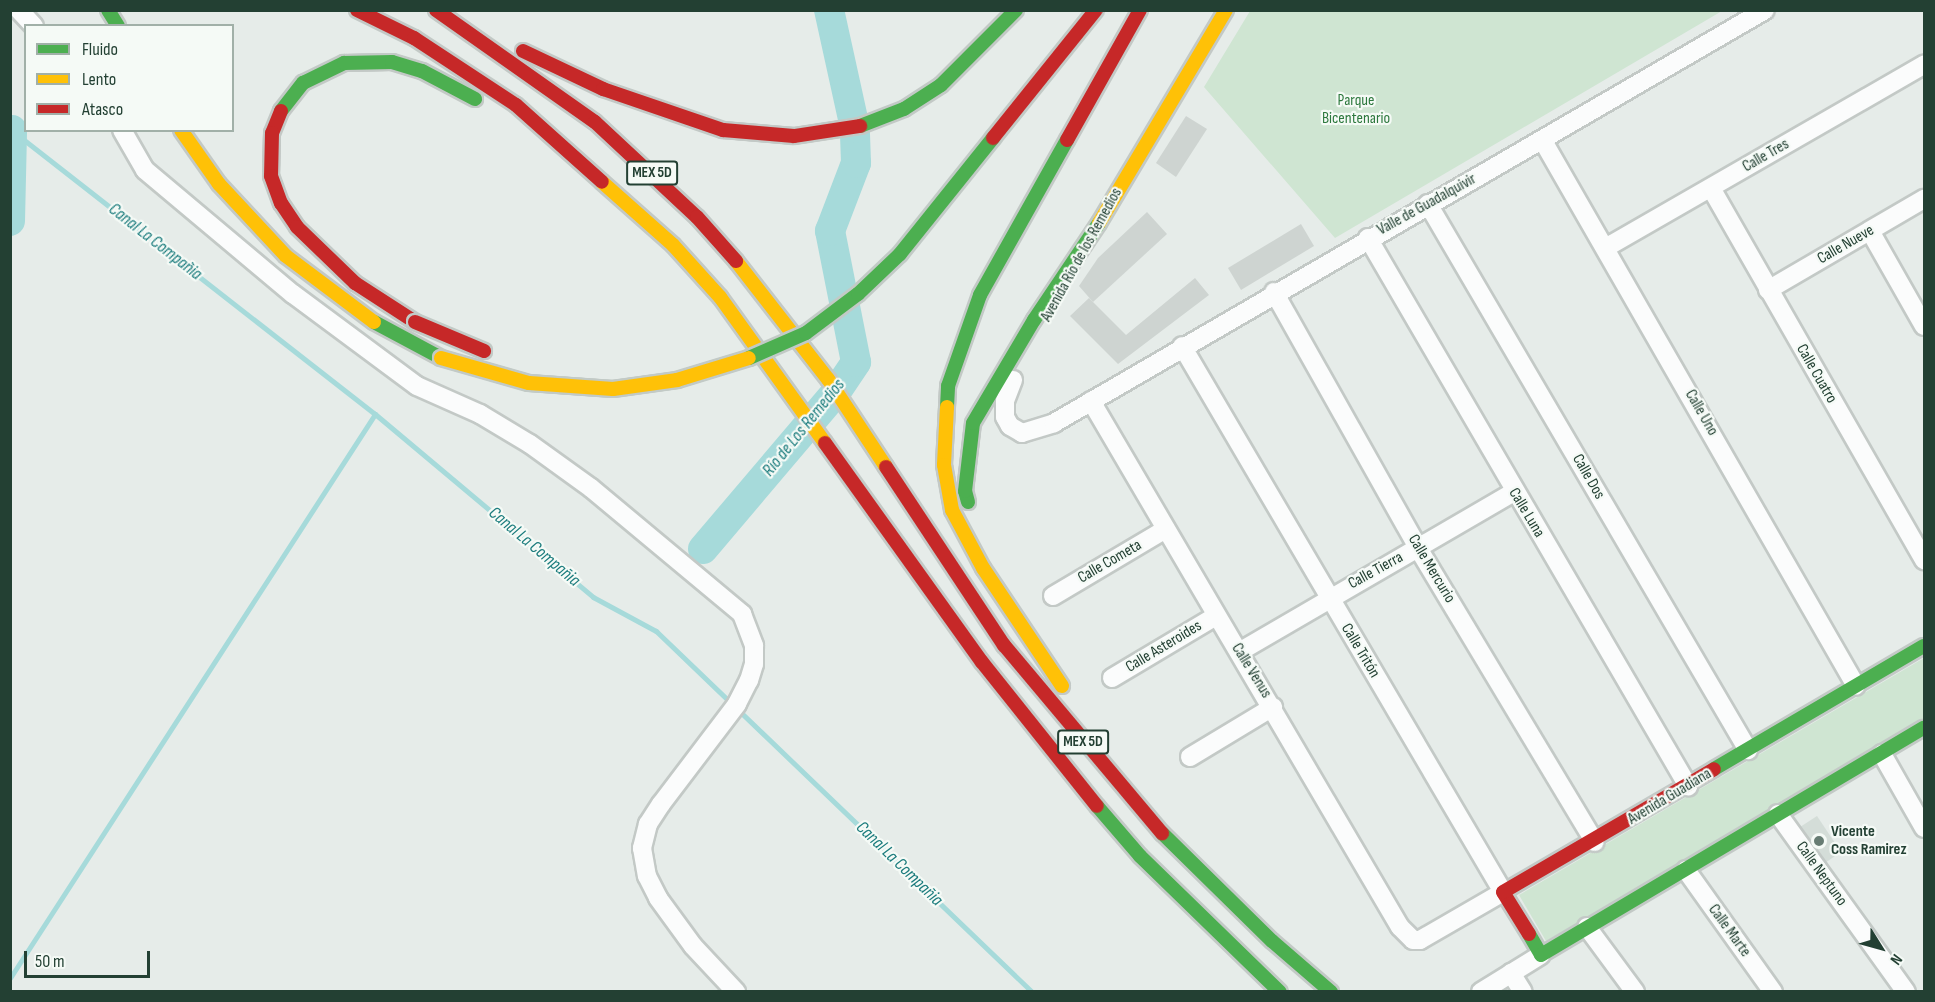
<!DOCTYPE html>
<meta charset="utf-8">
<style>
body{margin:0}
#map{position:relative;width:1935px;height:1002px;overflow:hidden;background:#e6ece9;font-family:"Sofia Sans Condensed",sans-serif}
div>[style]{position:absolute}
.built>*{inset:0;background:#d4ddd8}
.green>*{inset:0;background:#cfe5d2}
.stream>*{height:5px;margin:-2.5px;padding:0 2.5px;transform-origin:2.5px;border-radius:2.5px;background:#a6dada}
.river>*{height:30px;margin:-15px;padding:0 15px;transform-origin:15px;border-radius:15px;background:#a6dada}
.building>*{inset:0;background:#ced4d1}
.roads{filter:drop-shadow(2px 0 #c3c9c6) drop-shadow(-2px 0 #c3c9c6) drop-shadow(0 2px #c3c9c6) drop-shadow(0 -2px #c3c9c6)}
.street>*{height:18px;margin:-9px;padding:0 9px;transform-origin:9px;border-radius:9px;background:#fbfcfc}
.fast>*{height:14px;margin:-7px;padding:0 7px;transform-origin:7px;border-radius:7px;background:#4caf50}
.slow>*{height:14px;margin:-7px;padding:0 7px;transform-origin:7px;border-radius:7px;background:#ffc107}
.jam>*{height:14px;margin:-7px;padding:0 7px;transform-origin:7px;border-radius:7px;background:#c62828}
.bridges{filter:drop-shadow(2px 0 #c2cac6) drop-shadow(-2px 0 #c2cac6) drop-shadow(0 2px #c2cac6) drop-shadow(0 -2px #c2cac6)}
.fast-bridge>*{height:14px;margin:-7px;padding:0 7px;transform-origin:7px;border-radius:7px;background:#4caf50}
.slow-bridge>*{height:14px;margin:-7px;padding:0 7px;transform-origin:7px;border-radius:7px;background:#ffc107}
.jam-bridge>*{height:14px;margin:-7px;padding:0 7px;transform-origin:7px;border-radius:7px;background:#c62828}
.dots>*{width:16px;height:16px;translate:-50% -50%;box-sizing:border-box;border:3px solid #f5faf6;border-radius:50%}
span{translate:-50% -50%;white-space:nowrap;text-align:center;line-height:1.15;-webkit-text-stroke:4.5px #f5faf6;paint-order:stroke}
.shield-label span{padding:2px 4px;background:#f5faf6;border:2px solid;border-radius:4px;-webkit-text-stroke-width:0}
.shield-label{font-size:15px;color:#234033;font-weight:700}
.park-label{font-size:16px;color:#2c783d}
.street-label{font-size:16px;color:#234033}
.poi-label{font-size:16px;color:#234033;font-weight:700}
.left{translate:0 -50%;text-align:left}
.water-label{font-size:18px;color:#1b7c7d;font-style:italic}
.frame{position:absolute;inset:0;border:12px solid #234033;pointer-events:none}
.legend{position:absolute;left:24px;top:24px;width:210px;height:108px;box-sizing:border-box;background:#f5faf6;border:2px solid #a1b0a8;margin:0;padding:8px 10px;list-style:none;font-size:18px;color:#234033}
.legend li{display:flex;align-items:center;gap:12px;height:30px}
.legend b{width:30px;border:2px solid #a1b0a8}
.north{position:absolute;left:1851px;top:918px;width:60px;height:60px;-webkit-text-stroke:4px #f5faf6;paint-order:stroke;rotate:127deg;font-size:16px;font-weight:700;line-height:24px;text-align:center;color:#234033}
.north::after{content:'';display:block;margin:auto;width:21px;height:27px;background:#234033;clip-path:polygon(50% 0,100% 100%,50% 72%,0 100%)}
.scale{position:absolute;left:24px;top:951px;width:126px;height:27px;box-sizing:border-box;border:3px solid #234033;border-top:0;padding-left:8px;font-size:18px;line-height:21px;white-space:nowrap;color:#234033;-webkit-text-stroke:4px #f5faf6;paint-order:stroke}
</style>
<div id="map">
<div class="built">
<div style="clip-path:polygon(1817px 816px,1841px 852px,1822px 865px,1797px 829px)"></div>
</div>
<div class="green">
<div style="clip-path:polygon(1250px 11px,1250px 10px,1722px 11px,1335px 238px,1204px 87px)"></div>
<div style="clip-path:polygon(1924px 658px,1924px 720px,1546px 941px,1519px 895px)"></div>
</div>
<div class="stream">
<div style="left:10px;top:129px;width:463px;rotate:38deg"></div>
<div style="left:375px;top:414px;width:285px;rotate:40deg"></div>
<div style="left:593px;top:597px;width:72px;rotate:28.4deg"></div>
<div style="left:656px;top:631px;width:521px;rotate:43.83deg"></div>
<div style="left:10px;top:978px;width:672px;rotate:-57.09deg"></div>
</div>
<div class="river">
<div style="left:10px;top:221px;width:91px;rotate:-88.7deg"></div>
<div style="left:703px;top:549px;width:206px;rotate:-49.7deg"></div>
<div style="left:836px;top:392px;width:36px;rotate:-56deg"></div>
<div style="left:856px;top:362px;width:134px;rotate:-101.2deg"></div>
<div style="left:830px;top:231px;width:73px;rotate:-69.1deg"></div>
<div style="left:856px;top:163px;width:35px;rotate:-92deg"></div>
<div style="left:855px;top:128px;width:121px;rotate:-102.4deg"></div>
</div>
<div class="building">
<div style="clip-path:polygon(1186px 116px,1207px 129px,1176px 177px,1156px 163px)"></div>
<div style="clip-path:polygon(1147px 212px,1167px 234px,1093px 302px,1079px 286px,1098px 258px)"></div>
<div style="clip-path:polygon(1301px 224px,1314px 246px,1241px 290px,1228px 268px)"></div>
<div style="clip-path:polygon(1195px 278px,1209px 295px,1118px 364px,1070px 316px,1089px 298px,1126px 335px)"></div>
</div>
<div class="roads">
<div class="street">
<div style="left:19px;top:10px;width:22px;rotate:47deg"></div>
<div style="left:122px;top:130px;width:46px;rotate:60.1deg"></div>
<div style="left:145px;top:170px;width:193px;rotate:40deg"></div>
<div style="left:293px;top:294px;width:154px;rotate:36.6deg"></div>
<div style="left:417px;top:386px;width:69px;rotate:24deg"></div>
<div style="left:480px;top:414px;width:58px;rotate:31deg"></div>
<div style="left:530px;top:444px;width:75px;rotate:35.8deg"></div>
<div style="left:591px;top:488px;width:197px;rotate:39.8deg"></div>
<div style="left:742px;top:614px;width:34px;rotate:69deg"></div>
<div style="left:754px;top:646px;width:18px;rotate:90deg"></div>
<div style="left:754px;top:664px;width:17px;rotate:107deg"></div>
<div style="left:749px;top:680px;width:27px;rotate:117deg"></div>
<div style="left:737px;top:704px;width:126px;rotate:127.2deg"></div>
<div style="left:661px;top:804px;width:24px;rotate:123deg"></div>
<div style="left:648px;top:824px;width:25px;rotate:104deg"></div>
<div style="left:642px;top:848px;width:28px;rotate:80deg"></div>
<div style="left:647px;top:876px;width:25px;rotate:63deg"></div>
<div style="left:658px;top:898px;width:59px;rotate:53.9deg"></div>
<div style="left:693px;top:946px;width:63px;rotate:46.9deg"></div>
<div style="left:1543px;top:141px;width:628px;rotate:60.13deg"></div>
<div style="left:1711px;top:188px;width:429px;rotate:60.2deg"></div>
<div style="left:1428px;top:204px;width:633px;rotate:59.63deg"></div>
<div style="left:1870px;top:231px;width:109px;rotate:60.4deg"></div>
<div style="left:1368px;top:238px;width:635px;rotate:59.72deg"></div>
<div style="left:1607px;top:247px;width:366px;rotate:-29.9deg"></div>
<div style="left:1768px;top:290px;width:181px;rotate:-30.3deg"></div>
<div style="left:1274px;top:292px;width:294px;rotate:60.6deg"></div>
<div style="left:1418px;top:548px;width:343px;rotate:59deg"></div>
<div style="left:1013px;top:380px;width:22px;rotate:111deg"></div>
<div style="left:1005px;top:401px;width:16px;rotate:90deg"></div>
<div style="left:1005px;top:417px;width:10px;rotate:61deg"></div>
<div style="left:1010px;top:426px;width:14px;rotate:30deg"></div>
<div style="left:1022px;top:433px;width:34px;rotate:-17deg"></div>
<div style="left:1054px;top:423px;width:822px;rotate:-30.15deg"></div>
<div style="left:1091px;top:401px;width:610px;rotate:59.57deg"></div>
<div style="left:1400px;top:927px;width:18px;rotate:45deg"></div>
<div style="left:1413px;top:940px;width:7px"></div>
<div style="left:1420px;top:940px;width:96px;rotate:-30deg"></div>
<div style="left:1503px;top:892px;width:633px;rotate:-120.45deg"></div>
<div style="left:1053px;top:596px;width:131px;rotate:-30.7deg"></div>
<div style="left:1239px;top:652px;width:318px;rotate:-30.2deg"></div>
<div style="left:1112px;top:678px;width:121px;rotate:-30.8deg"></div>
<div style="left:1882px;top:754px;width:85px;rotate:60.4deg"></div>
<div style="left:1190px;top:757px;width:97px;rotate:-31.1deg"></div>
<div style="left:1778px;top:814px;width:219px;rotate:54.3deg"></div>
<div style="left:1686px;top:870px;width:150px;rotate:54.5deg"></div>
<div style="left:1587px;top:927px;width:81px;rotate:53.6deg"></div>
<div style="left:1511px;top:973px;width:22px;rotate:58deg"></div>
<div style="left:1481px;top:992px;width:70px;rotate:-31.7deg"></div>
</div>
<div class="fast">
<div style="left:108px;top:10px;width:19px;rotate:58deg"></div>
<div style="left:281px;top:111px;width:36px;rotate:-52deg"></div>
<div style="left:303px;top:83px;width:46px;rotate:-26deg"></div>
<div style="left:344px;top:63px;width:48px;rotate:-1.2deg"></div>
<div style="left:392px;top:62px;width:31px;rotate:17deg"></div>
<div style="left:422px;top:71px;width:60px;rotate:27.8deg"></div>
<div style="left:860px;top:126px;width:47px;rotate:-21.1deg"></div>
<div style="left:904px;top:109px;width:44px;rotate:-33deg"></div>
<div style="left:941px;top:85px;width:106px;rotate:-45deg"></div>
<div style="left:374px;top:322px;width:76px;rotate:28.2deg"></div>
<div style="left:947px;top:407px;width:21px;rotate:-87deg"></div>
<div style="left:948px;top:386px;width:96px;rotate:-70.6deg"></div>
<div style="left:980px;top:295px;width:178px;rotate:-60.7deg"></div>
<div style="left:968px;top:502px;width:11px;rotate:-105deg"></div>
<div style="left:965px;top:491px;width:68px;rotate:-83.3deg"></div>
<div style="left:973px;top:423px;width:120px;rotate:-59.4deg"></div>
<div style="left:1034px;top:320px;width:117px;rotate:-56.2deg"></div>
<div style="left:1714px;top:769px;width:243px;rotate:-30.4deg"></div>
<div style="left:1097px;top:806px;width:66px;rotate:49.3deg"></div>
<div style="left:1140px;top:856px;width:195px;rotate:44.2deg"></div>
<div style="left:1162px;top:833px;width:154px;rotate:44.5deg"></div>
<div style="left:1272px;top:941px;width:78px;rotate:40.8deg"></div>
<div style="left:1529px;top:934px;width:24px;rotate:60deg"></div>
<div style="left:1541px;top:955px;width:445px;rotate:-30.7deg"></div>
</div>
<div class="slow">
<div style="left:181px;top:130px;width:66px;rotate:54.9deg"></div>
<div style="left:219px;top:184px;width:98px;rotate:47.1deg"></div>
<div style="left:286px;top:256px;width:110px;rotate:36.9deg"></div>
<div style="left:602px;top:182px;width:95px;rotate:41.6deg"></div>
<div style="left:673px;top:245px;width:70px;rotate:47.9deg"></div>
<div style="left:720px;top:297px;width:180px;rotate:54.3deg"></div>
<div style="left:1099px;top:223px;width:248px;rotate:-59.2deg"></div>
<div style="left:736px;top:261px;width:150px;rotate:52.1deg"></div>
<div style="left:828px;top:379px;width:105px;rotate:56.6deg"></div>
<div style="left:947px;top:407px;width:58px;rotate:93deg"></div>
<div style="left:944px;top:465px;width:46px;rotate:79.9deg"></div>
<div style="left:952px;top:510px;width:66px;rotate:61.9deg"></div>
<div style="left:983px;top:568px;width:142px;rotate:56.2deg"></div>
</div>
<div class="jam">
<div style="left:357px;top:10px;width:64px;rotate:26.2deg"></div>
<div style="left:414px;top:38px;width:122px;rotate:33.3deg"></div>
<div style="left:516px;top:105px;width:115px;rotate:41.8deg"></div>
<div style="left:436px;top:10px;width:194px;rotate:35.2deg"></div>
<div style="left:595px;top:122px;width:139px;rotate:43deg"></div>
<div style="left:697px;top:217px;width:59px;rotate:48.4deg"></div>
<div style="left:523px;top:51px;width:89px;rotate:25.4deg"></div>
<div style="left:603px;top:89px;width:127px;rotate:18.9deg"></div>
<div style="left:723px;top:130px;width:71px;rotate:4.8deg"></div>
<div style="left:794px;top:136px;width:67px;rotate:-8.6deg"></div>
<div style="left:281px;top:111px;width:24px;rotate:112deg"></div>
<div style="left:272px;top:133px;width:43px;rotate:91.3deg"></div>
<div style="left:271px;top:176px;width:29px;rotate:70deg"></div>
<div style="left:281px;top:203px;width:29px;rotate:56deg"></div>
<div style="left:297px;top:227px;width:81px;rotate:44deg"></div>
<div style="left:355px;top:283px;width:72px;rotate:33deg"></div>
<div style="left:1067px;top:140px;width:149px;rotate:-60.7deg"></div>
<div style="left:825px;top:443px;width:269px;rotate:54.4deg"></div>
<div style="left:982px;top:662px;width:184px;rotate:51.4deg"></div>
<div style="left:886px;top:467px;width:214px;rotate:56.5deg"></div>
<div style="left:1004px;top:645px;width:246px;rotate:50deg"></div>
<div style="left:1529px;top:934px;width:49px;rotate:-121.8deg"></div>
<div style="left:1503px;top:892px;width:244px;rotate:-30.2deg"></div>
</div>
</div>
<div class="bridges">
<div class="fast-bridge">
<div style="left:749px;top:358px;width:62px;rotate:-23.7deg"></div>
<div style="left:806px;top:333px;width:65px;rotate:-36.9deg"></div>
<div style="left:858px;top:294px;width:58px;rotate:-43.6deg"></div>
<div style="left:900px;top:254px;width:149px;rotate:-51.3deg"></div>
</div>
<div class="slow-bridge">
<div style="left:441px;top:358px;width:91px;rotate:15.9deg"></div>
<div style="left:529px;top:383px;width:84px;rotate:4.1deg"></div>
<div style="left:613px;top:389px;width:65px;rotate:-8deg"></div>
<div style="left:677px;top:380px;width:75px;rotate:-17deg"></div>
</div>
<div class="jam-bridge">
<div style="left:993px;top:138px;width:164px;rotate:-51.2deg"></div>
<div style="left:415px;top:322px;width:75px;rotate:22.8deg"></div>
</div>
</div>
<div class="dots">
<div style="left:1819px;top:841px;background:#677c73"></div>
</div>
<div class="shield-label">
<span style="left:652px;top:173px">MEX 5D</span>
<span style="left:1083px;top:742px">MEX 5D</span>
</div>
<div class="park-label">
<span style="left:1356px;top:110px">Parque<br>Bicentenario</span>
</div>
<div class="street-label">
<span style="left:1766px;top:156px;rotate:-30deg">Calle Tres</span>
<span style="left:1427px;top:205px;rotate:-29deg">Valle de Guadalquivir</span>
<span style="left:1846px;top:245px;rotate:-30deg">Calle Nueve</span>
<span style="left:1082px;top:255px;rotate:-61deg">Avenida Río de los Remedios</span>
<span style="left:1816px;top:374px;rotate:60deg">Calle Cuatro</span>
<span style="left:1701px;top:413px;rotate:60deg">Calle Uno</span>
<span style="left:1588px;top:477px;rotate:60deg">Calle Dos</span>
<span style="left:1526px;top:513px;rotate:59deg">Calle Luna</span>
<span style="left:1110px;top:562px;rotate:-30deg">Calle Cometa</span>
<span style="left:1431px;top:569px;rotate:59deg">Calle Mercurio</span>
<span style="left:1376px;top:571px;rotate:-29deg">Calle Tierra</span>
<span style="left:1164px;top:647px;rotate:-31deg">Calle Asteroides</span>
<span style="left:1360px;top:651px;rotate:59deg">Calle Tritón</span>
<span style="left:1251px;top:671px;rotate:58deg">Calle Venus</span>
<span style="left:1670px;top:797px;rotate:-31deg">Avenida Guadiana</span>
<span style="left:1821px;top:874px;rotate:54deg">Calle Neptuno</span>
<span style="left:1729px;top:931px;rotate:54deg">Calle Marte</span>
</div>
<div class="poi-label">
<span class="left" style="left:1831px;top:841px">Vicente<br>Coss Ramirez</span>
</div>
<div class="water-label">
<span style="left:155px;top:242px;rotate:38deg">Canal La Compañia</span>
<span style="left:804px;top:428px;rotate:-51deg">Río de Los Remedios</span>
<span style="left:534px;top:547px;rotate:40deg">Canal La Compañia</span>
<span style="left:899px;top:864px;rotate:44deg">Canal La Compañia</span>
</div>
<div class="frame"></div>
<ul class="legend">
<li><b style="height:8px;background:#4caf50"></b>Fluido</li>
<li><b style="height:8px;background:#ffc107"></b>Lento</li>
<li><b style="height:8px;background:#c62828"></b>Atasco</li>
</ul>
<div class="north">N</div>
<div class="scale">50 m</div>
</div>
